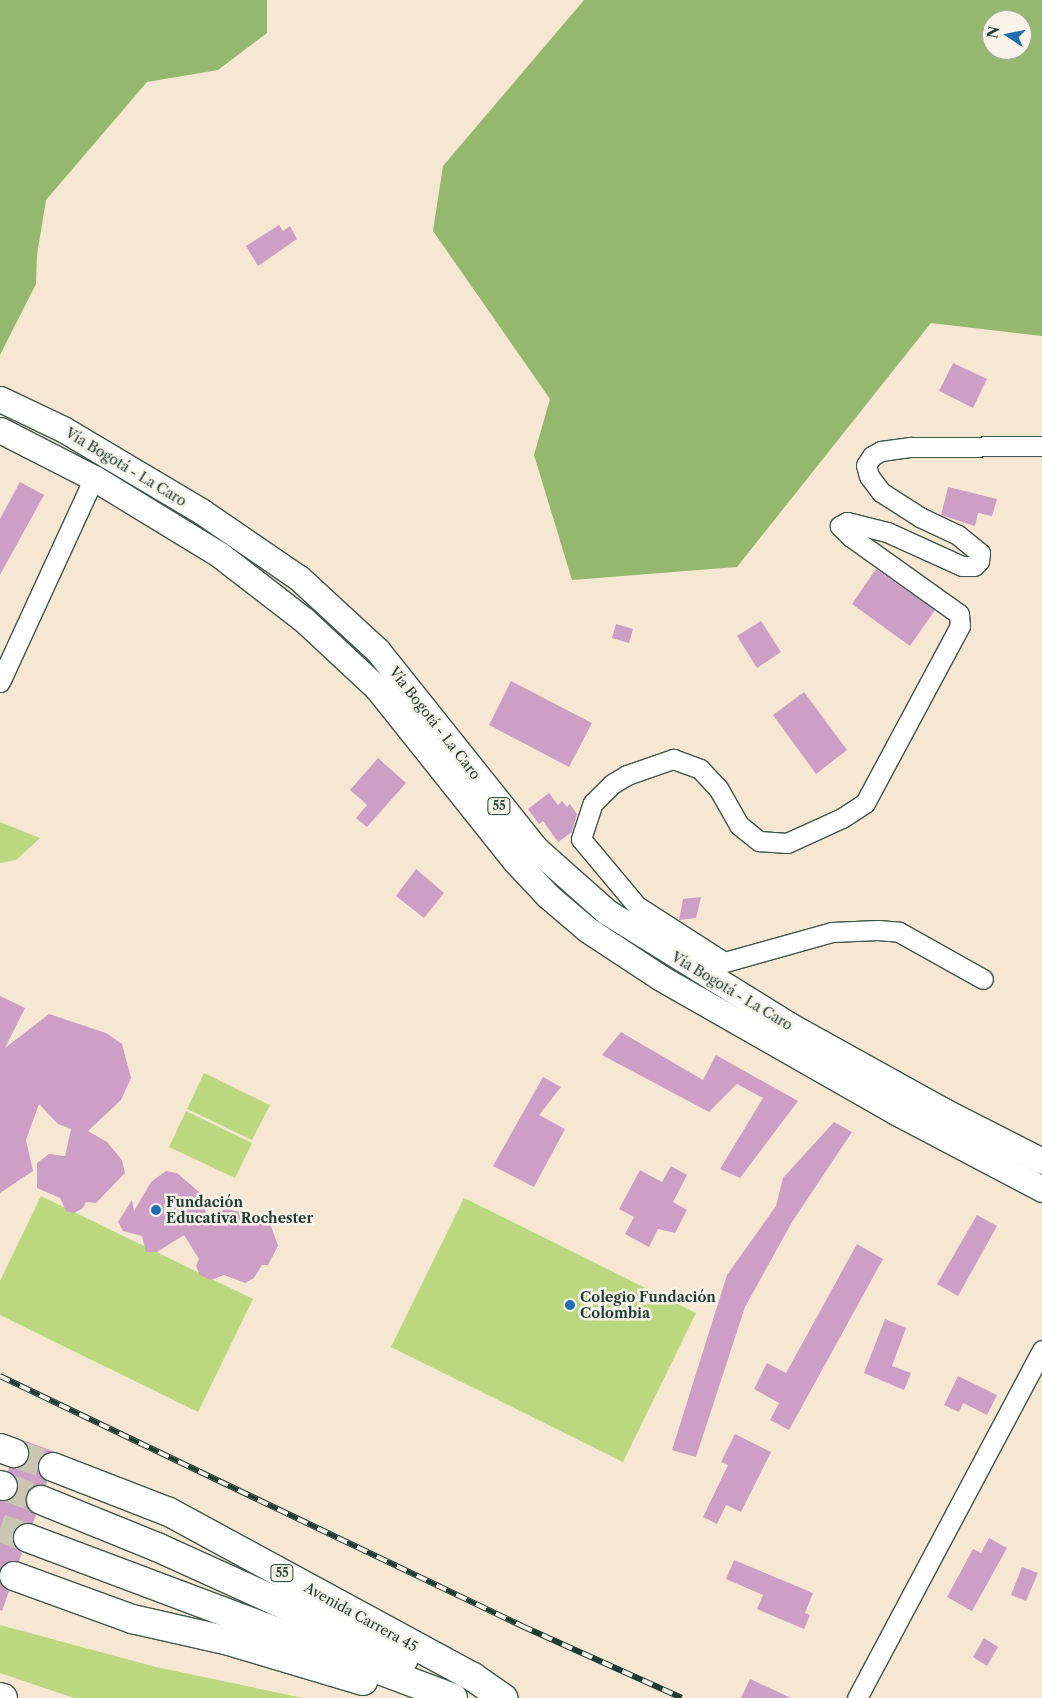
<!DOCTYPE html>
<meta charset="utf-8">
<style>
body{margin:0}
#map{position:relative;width:1042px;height:1698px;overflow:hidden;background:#f6e7d3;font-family:"Libre Caslon Text",serif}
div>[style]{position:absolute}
.green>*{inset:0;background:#bbd87e}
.forest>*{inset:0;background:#94b86d}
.building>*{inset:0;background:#cd9ec6}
.highway-tunnel>*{height:28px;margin-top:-14px;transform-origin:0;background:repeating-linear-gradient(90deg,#cbc5b3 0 28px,transparent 0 42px)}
.roads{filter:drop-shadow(1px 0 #3f564c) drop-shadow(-1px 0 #3f564c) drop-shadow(0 1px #3f564c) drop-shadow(0 -1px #3f564c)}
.minor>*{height:19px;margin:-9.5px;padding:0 9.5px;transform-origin:9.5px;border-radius:9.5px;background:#fff}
.major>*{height:25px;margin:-12.5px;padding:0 12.5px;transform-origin:12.5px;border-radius:12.5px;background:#fff}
.highway>*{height:28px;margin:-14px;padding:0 14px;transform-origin:14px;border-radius:14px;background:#fff}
.rail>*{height:5.5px;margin-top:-2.75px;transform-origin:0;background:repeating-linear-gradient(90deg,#f7f3e8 0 11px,#1f3d34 0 22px);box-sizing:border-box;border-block:1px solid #1f3d34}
.dots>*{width:14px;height:14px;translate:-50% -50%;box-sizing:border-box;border:2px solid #f7f3e8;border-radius:50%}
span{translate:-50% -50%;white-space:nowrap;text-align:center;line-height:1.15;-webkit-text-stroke:5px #f7f3e8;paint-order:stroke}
.shield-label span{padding:1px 4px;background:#f7f3e8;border:1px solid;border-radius:4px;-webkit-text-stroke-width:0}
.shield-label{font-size:12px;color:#1f3d34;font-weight:700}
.street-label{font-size:14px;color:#1f3d34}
.poi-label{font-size:14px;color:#1f3d34;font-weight:700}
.left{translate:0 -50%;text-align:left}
.north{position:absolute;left:982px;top:10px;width:50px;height:50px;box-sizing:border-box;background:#f7f3e8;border:1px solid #a1aaa0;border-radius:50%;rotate:281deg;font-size:14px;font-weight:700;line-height:20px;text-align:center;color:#1f3d34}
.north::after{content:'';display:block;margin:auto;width:18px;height:22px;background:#1f6fb2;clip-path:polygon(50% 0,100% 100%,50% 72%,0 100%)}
</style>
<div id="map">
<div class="green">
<div style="clip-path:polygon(0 822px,40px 838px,16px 860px,0 863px)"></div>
<div style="clip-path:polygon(204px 1073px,270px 1105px,252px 1140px,187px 1109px)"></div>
<div style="clip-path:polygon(186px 1111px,252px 1143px,235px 1178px,169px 1147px)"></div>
<div style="clip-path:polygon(41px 1196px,253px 1299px,198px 1412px,0 1315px,0 1281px)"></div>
<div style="clip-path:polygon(464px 1198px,696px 1313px,623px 1462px,391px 1347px)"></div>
<div style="clip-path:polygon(0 1625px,156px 1667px,303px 1698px,74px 1698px,0 1673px)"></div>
</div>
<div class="forest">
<div style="clip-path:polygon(0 0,267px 0,267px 33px,218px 70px,147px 82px,46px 200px,37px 255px,36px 284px,0 355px)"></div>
<div style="clip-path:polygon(evenodd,584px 0,1042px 0,1042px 336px,931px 323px,737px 567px,572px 580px,534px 455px,550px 399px,433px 231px,443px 166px,584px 0,992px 20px,1022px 20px,1022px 50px,992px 50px,992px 20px)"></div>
</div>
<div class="building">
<div style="clip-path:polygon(279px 225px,283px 231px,290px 226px,297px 239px,258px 266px,246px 246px)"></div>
<div style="clip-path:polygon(953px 363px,987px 379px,973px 408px,939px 391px)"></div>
<div style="clip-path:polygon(20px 482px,44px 495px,0 575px,0 519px)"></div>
<div style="clip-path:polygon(948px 487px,997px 499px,992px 516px,978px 513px,975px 526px,941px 515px)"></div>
<div style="clip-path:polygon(876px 569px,935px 610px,910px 646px,852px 604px)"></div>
<div style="clip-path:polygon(761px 621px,781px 652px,757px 668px,737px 636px)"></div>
<div style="clip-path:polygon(616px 624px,633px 629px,629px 643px,612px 638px)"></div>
<div style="clip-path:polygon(511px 681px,592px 723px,569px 767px,489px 725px)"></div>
<div style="clip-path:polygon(804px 692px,847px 750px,816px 774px,773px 715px)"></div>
<div style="clip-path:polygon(378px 758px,406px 783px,367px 827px,356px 818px,367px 805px,350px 790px)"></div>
<div style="clip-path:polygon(549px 793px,558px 805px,562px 801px,567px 807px,570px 804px,577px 814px,572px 832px,558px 842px,543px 821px,539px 824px,528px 809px)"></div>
<div style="clip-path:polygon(416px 869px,444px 893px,424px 918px,396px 896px)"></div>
<div style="clip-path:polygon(701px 897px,696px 918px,679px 920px,683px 899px)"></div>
<div style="clip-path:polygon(0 996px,25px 1008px,5px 1048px,49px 1014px,106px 1033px,122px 1044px,131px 1078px,121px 1100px,88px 1131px,107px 1142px,122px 1160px,125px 1173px,96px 1203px,86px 1202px,83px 1208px,74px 1213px,66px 1211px,60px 1198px,37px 1188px,37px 1163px,49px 1154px,65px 1156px,71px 1129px,58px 1124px,39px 1104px,26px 1140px,33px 1171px,0 1193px)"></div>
<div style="clip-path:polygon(621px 1032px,703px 1080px,716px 1055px,798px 1101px,740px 1178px,720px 1169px,763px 1098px,737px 1084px,709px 1112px,602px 1055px)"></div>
<div style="clip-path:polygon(543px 1077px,561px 1087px,539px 1115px,565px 1129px,534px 1187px,493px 1166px)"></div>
<div style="clip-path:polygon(834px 1122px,852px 1132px,792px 1222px,745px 1307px,696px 1457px,672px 1450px,727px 1275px,776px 1206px,783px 1178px)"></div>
<div style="clip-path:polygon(671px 1166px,687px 1175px,673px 1202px,687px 1210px,675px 1233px,658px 1229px,649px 1247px,625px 1234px,634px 1217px,619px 1209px,640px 1170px,662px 1182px)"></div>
<div style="clip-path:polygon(166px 1171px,177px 1173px,199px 1192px,207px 1216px,226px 1209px,260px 1216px,267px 1214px,278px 1246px,268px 1265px,262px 1265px,254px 1278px,245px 1283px,224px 1275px,211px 1280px,200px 1275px,196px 1266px,199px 1259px,184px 1235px,157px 1252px,146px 1252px,142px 1236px,123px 1231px,118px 1222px,132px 1200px,134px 1211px,151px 1182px)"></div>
<div style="clip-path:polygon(977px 1215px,997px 1226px,958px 1296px,937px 1284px)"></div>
<div style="clip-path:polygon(857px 1244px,883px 1259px,789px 1430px,770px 1420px,779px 1403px,754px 1389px,767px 1363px,786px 1373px)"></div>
<div style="clip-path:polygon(885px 1319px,906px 1328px,892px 1366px,911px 1373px,904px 1390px,864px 1373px)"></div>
<div style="clip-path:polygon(958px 1376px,997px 1395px,987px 1415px,963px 1403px,959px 1412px,944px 1405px)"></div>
<div style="clip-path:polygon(735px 1434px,771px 1452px,741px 1512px,726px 1505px,717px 1524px,703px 1517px,728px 1465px,721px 1462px)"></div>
<div style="clip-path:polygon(22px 1440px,56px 1452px,44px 1455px,38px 1462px,38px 1470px,47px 1482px,46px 1485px,32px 1487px,26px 1495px,28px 1509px,36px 1515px,33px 1523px,18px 1526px,13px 1533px,16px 1548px,22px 1553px,19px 1561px,11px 1561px,0 1570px,0 1501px,13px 1498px,18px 1491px,18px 1482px,8px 1471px,9px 1468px,24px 1465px,28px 1459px,29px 1450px)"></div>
<div style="clip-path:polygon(989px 1538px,1007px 1548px,972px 1611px,947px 1597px,973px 1549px,981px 1553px)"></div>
<div style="clip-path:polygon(734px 1560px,813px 1593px,805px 1613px,810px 1615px,804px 1629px,757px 1609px,763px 1595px,726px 1579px)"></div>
<div style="clip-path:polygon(1022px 1567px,1038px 1573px,1026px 1601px,1011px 1595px)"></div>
<div style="clip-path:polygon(0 1582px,9px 1591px,2px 1611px,0 1610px)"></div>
<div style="clip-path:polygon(984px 1638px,998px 1647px,987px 1666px,973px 1657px)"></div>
<div style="clip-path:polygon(750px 1679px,791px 1698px,741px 1698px)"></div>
</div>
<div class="highway-tunnel">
<div style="left:14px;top:1453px;width:41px;rotate:19.7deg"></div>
<div style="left:3px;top:1486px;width:40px;rotate:20.2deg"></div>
<div style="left:0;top:1528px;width:30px;rotate:20deg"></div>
</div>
<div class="roads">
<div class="minor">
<div style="left:0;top:682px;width:225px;rotate:-65.3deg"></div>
<div style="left:724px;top:962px;width:103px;rotate:-147.2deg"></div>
<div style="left:637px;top:906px;width:87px;rotate:-129.9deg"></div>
<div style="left:581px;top:839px;width:38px;rotate:-72deg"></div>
<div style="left:593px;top:803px;width:27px;rotate:-45deg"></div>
<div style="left:612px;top:784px;width:17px;rotate:-31deg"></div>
<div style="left:627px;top:775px;width:49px;rotate:-19.2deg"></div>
<div style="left:673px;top:759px;width:29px;rotate:20deg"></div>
<div style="left:700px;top:769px;width:26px;rotate:47deg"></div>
<div style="left:718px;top:788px;width:43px;rotate:60.4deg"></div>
<div style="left:739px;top:825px;width:26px;rotate:39deg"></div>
<div style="left:759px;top:841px;width:28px;rotate:4deg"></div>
<div style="left:787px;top:843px;width:60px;rotate:-24.4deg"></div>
<div style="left:842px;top:818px;width:27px;rotate:-33deg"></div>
<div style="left:865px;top:803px;width:201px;rotate:-61.8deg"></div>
<div style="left:960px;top:626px;width:12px;rotate:-95deg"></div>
<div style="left:959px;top:614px;width:133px;rotate:-144.5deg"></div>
<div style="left:851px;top:537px;width:16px;rotate:-135deg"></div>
<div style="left:840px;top:526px;width:8px;rotate:-30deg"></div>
<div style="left:847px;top:522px;width:41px;rotate:14deg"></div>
<div style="left:887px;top:532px;width:82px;rotate:24.4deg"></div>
<div style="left:962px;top:566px;width:12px"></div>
<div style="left:974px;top:566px;width:7px;rotate:-45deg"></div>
<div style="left:979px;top:561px;width:8px;rotate:-83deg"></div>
<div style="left:980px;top:553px;width:28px;rotate:-141deg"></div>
<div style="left:958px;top:535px;width:42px;rotate:-154.7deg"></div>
<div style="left:920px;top:517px;width:46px;rotate:-147.3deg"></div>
<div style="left:881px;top:492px;width:20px;rotate:-127deg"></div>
<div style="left:869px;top:476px;width:11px;rotate:-105deg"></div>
<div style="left:866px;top:465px;width:11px;rotate:-56deg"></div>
<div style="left:872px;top:456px;width:10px;rotate:-29deg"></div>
<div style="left:881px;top:451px;width:30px;rotate:-8deg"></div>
<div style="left:911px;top:447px;width:131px;rotate:-0.4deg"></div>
<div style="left:714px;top:965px;width:123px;rotate:-15.6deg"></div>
<div style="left:832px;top:932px;width:46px;rotate:-2.5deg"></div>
<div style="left:878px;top:930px;width:21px;rotate:5deg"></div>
<div style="left:899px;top:932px;width:96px;rotate:29.2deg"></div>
<div style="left:857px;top:1698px;width:394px;rotate:-62deg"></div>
</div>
<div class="major">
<div style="left:0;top:399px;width:70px;rotate:25.5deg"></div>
<div style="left:63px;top:429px;width:161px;rotate:30.7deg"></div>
<div style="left:201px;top:511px;width:119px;rotate:34.4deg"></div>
<div style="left:299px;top:578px;width:108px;rotate:42.7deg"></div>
<div style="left:378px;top:651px;width:253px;rotate:51.4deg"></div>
<div style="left:536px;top:849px;width:95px;rotate:41.6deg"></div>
<div style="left:607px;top:912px;width:214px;rotate:31.8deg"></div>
<div style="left:789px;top:1025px;width:177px;rotate:29deg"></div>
<div style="left:944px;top:1111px;width:110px;rotate:27deg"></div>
<div style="left:0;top:430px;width:106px;rotate:27.1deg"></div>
<div style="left:94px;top:478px;width:148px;rotate:31.4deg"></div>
<div style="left:220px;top:555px;width:106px;rotate:37.7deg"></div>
<div style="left:304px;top:620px;width:100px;rotate:43deg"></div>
<div style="left:377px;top:688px;width:221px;rotate:51.4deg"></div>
<div style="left:515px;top:861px;width:48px;rotate:46.7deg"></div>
<div style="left:548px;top:896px;width:52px;rotate:40.4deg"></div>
<div style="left:588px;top:930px;width:87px;rotate:33.3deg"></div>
<div style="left:661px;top:978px;width:271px;rotate:29.7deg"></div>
<div style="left:896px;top:1112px;width:165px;rotate:27.8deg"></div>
</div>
<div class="highway">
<div style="left:0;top:1448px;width:15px;rotate:20deg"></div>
<div style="left:53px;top:1467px;width:124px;rotate:21.2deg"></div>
<div style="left:169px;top:1512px;width:346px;rotate:28.5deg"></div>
<div style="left:473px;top:1677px;width:37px;rotate:35deg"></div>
<div style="left:0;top:1485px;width:3px;rotate:18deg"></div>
<div style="left:41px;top:1500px;width:125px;rotate:22.1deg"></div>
<div style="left:157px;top:1547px;width:271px;rotate:24.4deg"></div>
<div style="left:28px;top:1538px;width:454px;rotate:20.6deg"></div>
<div style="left:14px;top:1576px;width:126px;rotate:20deg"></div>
<div style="left:132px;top:1619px;width:99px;rotate:12.8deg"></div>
<div style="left:229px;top:1641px;width:140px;rotate:16.6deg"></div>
<div style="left:0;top:1697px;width:3px;rotate:18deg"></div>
</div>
</div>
<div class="rail">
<div style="left:0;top:1376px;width:579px;rotate:25.59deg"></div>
<div style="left:522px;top:1626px;width:175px;rotate:24.2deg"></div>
</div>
<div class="dots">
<div style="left:156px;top:1210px;background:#1f6fb2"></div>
<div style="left:570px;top:1305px;background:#1f6fb2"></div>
</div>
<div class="shield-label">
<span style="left:499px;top:806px">55</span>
<span style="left:282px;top:1573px">55</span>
</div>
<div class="street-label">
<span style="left:126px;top:467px;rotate:31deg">Vía Bogotá - La Caro</span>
<span style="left:435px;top:723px;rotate:52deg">Vía Bogotá - La Caro</span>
<span style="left:732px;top:991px;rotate:31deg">Vía Bogotá - La Caro</span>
<span style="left:361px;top:1617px;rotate:29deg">Avenida Carrera 45</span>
</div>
<div class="poi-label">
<span class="left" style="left:166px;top:1210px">Fundación<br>Educativa Rochester</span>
<span class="left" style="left:580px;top:1305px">Colegio Fundación<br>Colombia</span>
</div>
<div class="north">N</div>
</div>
